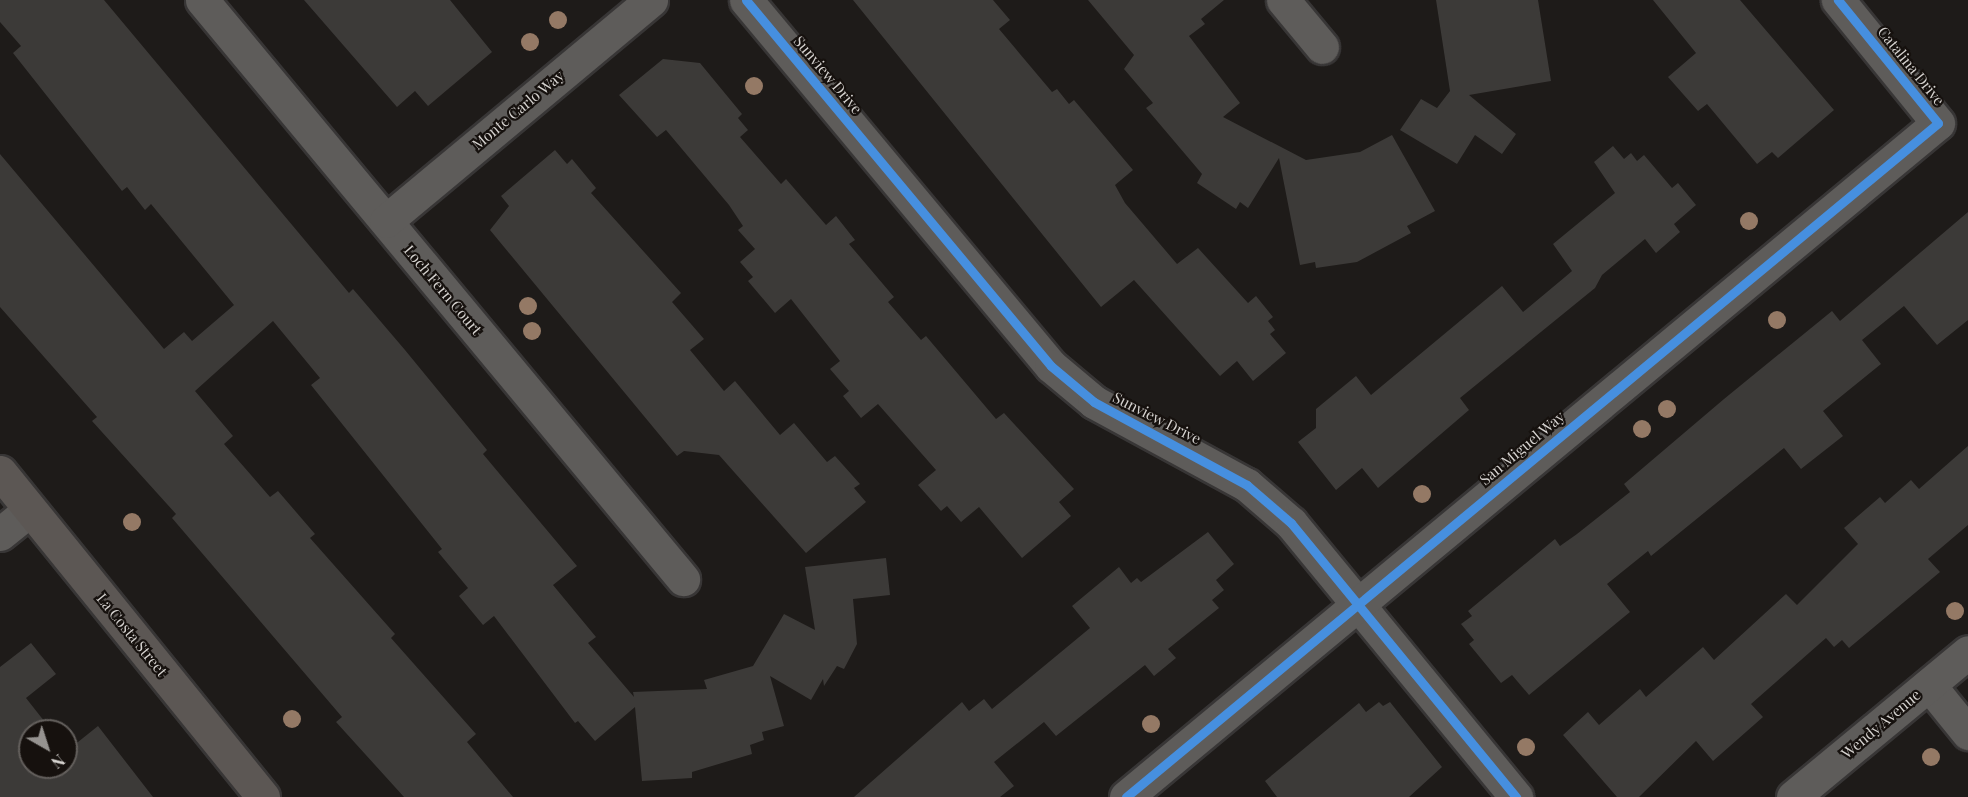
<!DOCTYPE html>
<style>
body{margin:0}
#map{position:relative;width:1968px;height:797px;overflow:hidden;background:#1e1b19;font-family:"Playfair Display",serif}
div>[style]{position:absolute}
.building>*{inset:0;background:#3c3a38}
.roads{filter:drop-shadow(2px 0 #383636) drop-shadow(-2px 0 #383636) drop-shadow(0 2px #383636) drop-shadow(0 -2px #383636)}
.street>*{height:33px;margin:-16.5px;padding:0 16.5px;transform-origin:16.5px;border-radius:16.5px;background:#5e5c5a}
.secondary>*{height:33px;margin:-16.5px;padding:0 16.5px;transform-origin:16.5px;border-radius:16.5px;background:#5c5754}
.cycleway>*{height:9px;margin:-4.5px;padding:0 4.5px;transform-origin:4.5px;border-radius:4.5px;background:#468fdf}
.trees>*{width:18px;height:18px;margin:-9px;border-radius:50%;background:#947965}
span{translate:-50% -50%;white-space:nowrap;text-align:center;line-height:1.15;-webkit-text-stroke:4.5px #16110e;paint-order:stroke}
.street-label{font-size:15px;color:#d6d3d0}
.north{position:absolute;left:18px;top:719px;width:60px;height:60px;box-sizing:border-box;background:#16110e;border:2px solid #635f5c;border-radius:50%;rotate:141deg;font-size:16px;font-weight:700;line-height:24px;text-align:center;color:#d6d3d0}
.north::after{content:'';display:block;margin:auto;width:21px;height:27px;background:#969390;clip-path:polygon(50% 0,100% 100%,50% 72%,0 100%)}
</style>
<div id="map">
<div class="building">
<div style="clip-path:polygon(0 0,104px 0,349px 293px,353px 289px,405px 350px,487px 450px,483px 454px,577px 566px,553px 585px,596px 637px,588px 643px,634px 697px,633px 692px,707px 689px,704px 680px,753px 666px,784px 614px,815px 630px,805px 567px,886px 558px,890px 595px,853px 599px,857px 644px,844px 669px,837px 666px,824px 686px,823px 679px,811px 700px,770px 676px,784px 726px,762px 732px,764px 740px,750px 745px,752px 754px,692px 772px,692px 778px,642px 781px,635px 707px,595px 741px,578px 721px,575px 723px,494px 616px,483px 625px,459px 596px,468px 588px,438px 552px,442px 549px,311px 385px,320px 378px,273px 321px,195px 391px,233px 436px,224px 444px,270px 497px,278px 491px,315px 534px,310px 538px,395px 634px,391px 638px,476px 734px,467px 742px,513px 797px,404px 797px,336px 722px,342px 717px,172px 518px,176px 514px,92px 421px,97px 417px,0 307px,0 154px,164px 349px,184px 332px,192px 341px,234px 305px,151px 204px,145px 210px,127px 187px,122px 191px,13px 53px,21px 46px,0 22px)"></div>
<div style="clip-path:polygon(304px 0,450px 0,492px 52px,428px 106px,415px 91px,397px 107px)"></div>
<div style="clip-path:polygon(853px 0,993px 0,1010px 20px,999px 29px,1052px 92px,1057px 89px,1069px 104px,1074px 100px,1133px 170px,1115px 185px,1125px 203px,1177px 264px,1198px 248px,1248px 303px,1256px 296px,1273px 317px,1268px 321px,1275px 330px,1270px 334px,1286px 353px,1253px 381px,1237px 361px,1220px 376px,1134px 280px,1101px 307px)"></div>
<div style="clip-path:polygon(1088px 0,1224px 0,1201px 19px,1205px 24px,1189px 36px,1240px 103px,1223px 117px,1306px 160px,1360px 152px,1392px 135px,1435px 211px,1407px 226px,1411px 233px,1357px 262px,1316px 268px,1315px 262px,1300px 265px,1279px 158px,1248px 208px,1240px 202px,1236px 209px,1197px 183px,1202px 174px,1146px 108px,1153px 103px,1124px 69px,1134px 55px)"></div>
<div style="clip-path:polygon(1436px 0,1538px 0,1551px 81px,1469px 95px,1516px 134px,1502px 154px,1475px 135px,1457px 164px,1400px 130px,1421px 99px,1437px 108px,1450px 91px)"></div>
<div style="clip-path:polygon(1653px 0,1740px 0,1834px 110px,1778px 158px,1772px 152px,1757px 164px,1707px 104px,1698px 111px,1668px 77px,1696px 53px)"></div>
<div style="clip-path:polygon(663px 59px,700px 63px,742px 114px,738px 118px,748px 130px,740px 137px,781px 184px,786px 179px,826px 225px,836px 216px,855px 240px,849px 244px,894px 297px,888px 302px,921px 340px,926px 336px,996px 419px,1004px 413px,1074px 489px,1059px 502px,1071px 516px,1022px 558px,979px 507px,961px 522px,947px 506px,941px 511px,918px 485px,936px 470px,878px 404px,861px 418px,843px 396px,849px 391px,830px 369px,840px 361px,791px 299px,775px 313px,748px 281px,753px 277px,740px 262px,755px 249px,738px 230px,743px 226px,729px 205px,666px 130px,657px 137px,619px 95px)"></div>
<div style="clip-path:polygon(1613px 146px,1624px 159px,1631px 153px,1637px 161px,1644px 155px,1672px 188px,1678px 183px,1696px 205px,1674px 224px,1680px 232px,1656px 253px,1645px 239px,1602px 275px,1595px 288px,1460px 398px,1469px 410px,1378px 488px,1362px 468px,1336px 490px,1298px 442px,1316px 428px,1316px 409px,1356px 376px,1371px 395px,1502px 286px,1523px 312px,1565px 277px,1572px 271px,1553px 244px,1615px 193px,1594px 162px)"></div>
<div style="clip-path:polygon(555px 150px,567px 164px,572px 159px,596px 188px,591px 193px,681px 293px,672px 302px,704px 339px,690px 350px,724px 391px,735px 381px,780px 435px,794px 423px,827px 462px,835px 456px,860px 484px,854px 488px,866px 502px,806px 553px,719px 455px,684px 451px,677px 456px,490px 230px,509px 206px,501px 196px)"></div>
<div style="clip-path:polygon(1968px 212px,1968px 320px,1937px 345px,1904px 306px,1862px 340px,1881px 364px,1823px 411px,1843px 436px,1801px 469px,1784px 448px,1651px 556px,1648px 551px,1607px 584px,1630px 612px,1529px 695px,1512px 675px,1501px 683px,1469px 644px,1474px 640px,1461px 624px,1472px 616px,1468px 611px,1555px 539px,1560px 546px,1577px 534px,1630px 492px,1624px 484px,1724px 399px,1832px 311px,1840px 321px)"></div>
<div style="clip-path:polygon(1968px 446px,1968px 525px,1928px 559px,1940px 572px,1849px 648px,1842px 640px,1834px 647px,1826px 638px,1751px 704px,1763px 717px,1713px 761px,1696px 741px,1639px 797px,1617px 797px,1563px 735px,1588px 712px,1599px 725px,1640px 689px,1646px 697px,1703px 647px,1714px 660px,1786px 594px,1797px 605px,1858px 544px,1844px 528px,1880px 497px,1885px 503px,1911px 480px,1919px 489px)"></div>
<div style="clip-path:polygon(1208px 532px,1234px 564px,1216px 580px,1224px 590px,1212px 600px,1219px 608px,1168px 649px,1176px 658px,1154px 676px,1145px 665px,1056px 736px,1044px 722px,994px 762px,1014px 786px,1000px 797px,854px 797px,962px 702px,969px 711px,984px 699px,992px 709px,1090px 628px,1072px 606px,1119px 567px,1131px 583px,1137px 578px,1141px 582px)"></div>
<div style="clip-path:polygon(31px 643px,56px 674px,26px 698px,52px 731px,30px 731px,30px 767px,66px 767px,66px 747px,68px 750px,98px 726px,153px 797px,0 797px,0 667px)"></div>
<div style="clip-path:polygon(1379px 702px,1383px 706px,1390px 702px,1442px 767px,1409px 797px,1277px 797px,1265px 781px,1359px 703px,1366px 712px)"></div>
</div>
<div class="roads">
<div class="street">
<div style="left:202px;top:0;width:753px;rotate:50.28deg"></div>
<div style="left:746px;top:0;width:476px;rotate:50.2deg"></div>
<div style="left:1051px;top:366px;width:56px;rotate:39.9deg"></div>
<div style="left:1094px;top:402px;width:174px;rotate:28.5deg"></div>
<div style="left:1247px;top:485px;width:58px;rotate:40.8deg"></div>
<div style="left:1291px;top:523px;width:355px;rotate:50.6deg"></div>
<div style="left:1283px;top:0;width:61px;rotate:50.3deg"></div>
<div style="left:386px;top:221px;width:345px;rotate:-39.8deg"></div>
<div style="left:0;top:534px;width:38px;rotate:-39deg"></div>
<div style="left:1929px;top:685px;width:62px;rotate:50.9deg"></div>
<div style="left:1126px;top:797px;width:1055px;rotate:-39.69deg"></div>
<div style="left:1938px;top:123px;width:159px;rotate:-129.1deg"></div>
<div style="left:1793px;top:797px;width:227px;rotate:-39.6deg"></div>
</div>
<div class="secondary">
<div style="left:0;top:472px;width:418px;rotate:51deg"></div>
</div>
</div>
<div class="cycleway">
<div style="left:746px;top:0;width:476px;rotate:50.2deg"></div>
<div style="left:1051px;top:366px;width:56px;rotate:39.9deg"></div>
<div style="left:1094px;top:402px;width:174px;rotate:28.5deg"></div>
<div style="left:1247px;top:485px;width:58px;rotate:40.8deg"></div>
<div style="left:1291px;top:523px;width:355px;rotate:50.6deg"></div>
<div style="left:1126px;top:797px;width:1055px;rotate:-39.69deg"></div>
<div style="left:1938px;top:123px;width:159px;rotate:-129.1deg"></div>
</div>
<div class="trees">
<div style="left:558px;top:20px"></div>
<div style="left:530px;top:42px"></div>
<div style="left:754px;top:86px"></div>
<div style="left:1749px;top:221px"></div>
<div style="left:528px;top:306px"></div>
<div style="left:1777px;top:320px"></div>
<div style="left:532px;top:331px"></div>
<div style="left:1667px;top:409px"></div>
<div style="left:1642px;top:429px"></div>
<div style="left:1422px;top:494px"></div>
<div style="left:132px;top:522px"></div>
<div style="left:1955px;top:611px"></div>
<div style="left:292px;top:719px"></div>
<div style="left:1151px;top:724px"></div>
<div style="left:1526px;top:747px"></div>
<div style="left:1931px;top:757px"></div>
</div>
<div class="street-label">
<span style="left:1911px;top:66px;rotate:51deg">Catalina Drive</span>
<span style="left:828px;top:75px;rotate:50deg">Sunview Drive</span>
<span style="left:518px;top:110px;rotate:-40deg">Monte Carlo Way</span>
<span style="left:443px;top:290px;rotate:50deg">Loch Fern Court</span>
<span style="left:1157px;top:418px;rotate:27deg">Sunview Drive</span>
<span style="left:1522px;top:448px;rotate:-40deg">San Miguel Way</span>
<span style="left:132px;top:635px;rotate:51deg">La Costa Street</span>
<span style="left:1881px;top:724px;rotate:-40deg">Wendy Avenue</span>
</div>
<div class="north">N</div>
</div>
